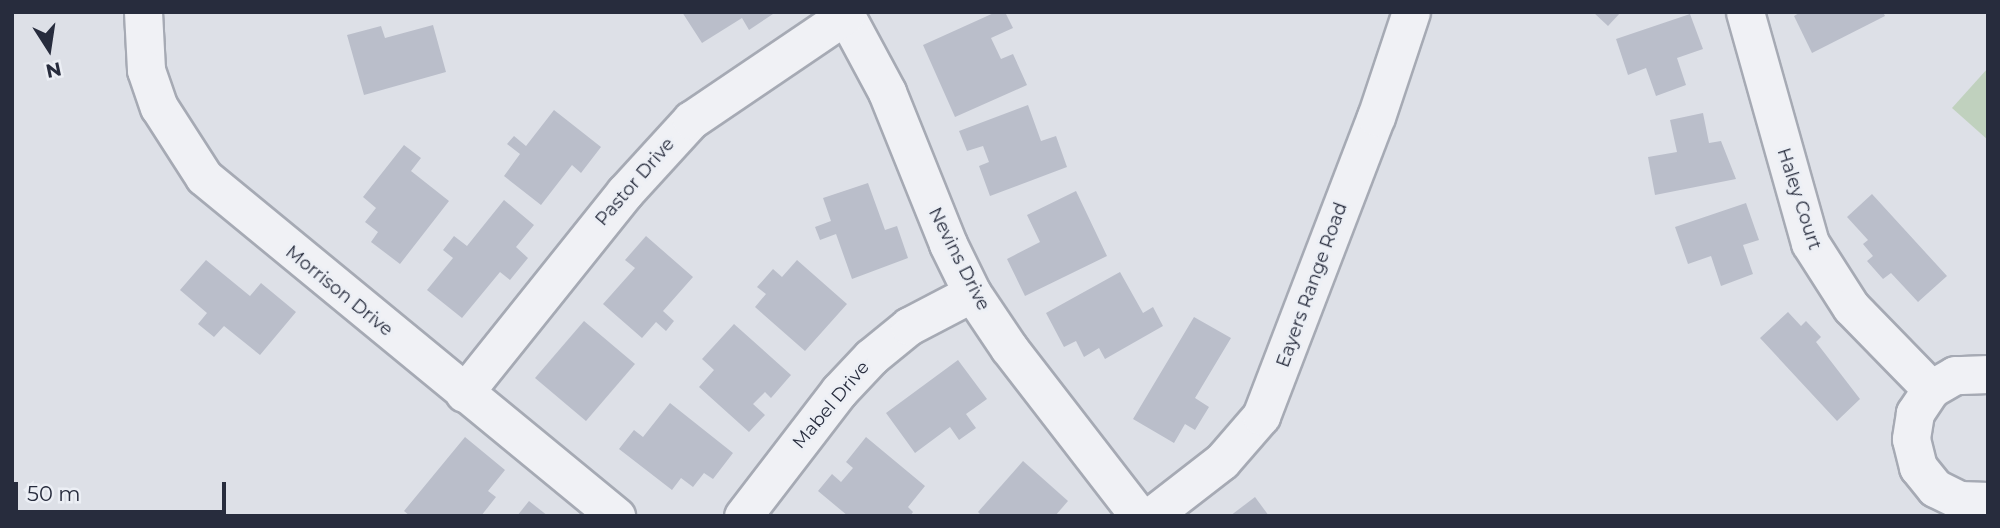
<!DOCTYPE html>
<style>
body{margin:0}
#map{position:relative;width:2000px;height:528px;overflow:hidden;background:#dde0e7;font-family:Montserrat,sans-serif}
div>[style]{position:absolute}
.green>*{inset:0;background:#c0d1be}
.building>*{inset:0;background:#babeca}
.roads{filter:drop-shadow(2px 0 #a6aab4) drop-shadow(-2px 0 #a6aab4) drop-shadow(0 2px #a6aab4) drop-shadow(0 -2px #a6aab4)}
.minor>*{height:37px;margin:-18.5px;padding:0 18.5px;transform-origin:18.5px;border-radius:18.5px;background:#f0f1f5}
span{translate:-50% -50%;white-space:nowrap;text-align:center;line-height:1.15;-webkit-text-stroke:5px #eceff5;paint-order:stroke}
.street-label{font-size:18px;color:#272c3d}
.frame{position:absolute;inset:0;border:14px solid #272c3d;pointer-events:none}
.north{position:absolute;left:14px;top:14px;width:70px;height:70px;-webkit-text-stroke:5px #eceff5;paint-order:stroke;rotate:168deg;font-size:19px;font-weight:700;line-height:28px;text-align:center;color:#272c3d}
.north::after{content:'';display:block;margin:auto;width:24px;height:32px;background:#272c3d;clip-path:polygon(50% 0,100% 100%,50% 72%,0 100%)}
.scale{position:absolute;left:14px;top:482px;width:212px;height:32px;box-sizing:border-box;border:4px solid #272c3d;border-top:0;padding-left:9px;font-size:21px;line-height:24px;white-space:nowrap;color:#272c3d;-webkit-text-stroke:5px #eceff5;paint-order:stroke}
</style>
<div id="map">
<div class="green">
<div style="clip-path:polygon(1988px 68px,1988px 140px,1952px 108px)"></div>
</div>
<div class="building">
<div style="clip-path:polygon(682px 12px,776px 12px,749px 30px,742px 18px,702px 43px)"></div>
<div style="clip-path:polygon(996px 12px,1005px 12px,1013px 28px,991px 38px,1001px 59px,1013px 54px,1027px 85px,955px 117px,923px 45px)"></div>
<div style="clip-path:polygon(1593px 12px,1621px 12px,1608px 26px)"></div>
<div style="clip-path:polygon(1801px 12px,1883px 12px,1885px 16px,1812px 53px,1794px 16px)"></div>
<div style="clip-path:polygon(1690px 14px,1703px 49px,1677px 58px,1686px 85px,1656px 96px,1646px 68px,1628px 75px,1616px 39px)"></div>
<div style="clip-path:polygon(433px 25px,446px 72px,364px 95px,347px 35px,381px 26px,385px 38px)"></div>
<div style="clip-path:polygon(1028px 105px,1041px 141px,1056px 136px,1067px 167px,990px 196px,979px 166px,989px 162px,983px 146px,967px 151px,959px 131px)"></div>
<div style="clip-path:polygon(554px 110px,601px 147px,581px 173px,572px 165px,541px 205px,504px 176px,520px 154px,507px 144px,514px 136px,526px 146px)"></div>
<div style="clip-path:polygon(1703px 113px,1709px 143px,1721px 141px,1736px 179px,1655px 195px,1648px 157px,1677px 152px,1670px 120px)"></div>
<div style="clip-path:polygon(404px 145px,421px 158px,411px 171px,449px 201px,400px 264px,371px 242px,378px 232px,365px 222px,376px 208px,363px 197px)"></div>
<div style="clip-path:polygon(868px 183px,885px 230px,897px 226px,908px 258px,852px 279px,836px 234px,820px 240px,815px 227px,831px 221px,823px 198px)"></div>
<div style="clip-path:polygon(1076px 191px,1107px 256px,1025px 296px,1007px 259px,1040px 242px,1027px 215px)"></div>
<div style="clip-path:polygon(1872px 194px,1947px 276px,1918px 302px,1891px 273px,1883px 279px,1867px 261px,1873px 256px,1863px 244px,1868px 240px,1847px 217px)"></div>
<div style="clip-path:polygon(504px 200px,534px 225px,516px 247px,528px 258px,510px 280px,500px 272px,462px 318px,427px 290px,453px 258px,443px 250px,454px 236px,467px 246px)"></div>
<div style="clip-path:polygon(1746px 203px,1759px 240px,1743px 245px,1753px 274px,1721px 286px,1711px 256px,1688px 264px,1675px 227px)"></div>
<div style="clip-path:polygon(646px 236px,693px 277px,663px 311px,674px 321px,666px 331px,656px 322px,642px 338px,603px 304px,635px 268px,625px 260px)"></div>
<div style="clip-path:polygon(206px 260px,250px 296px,261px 283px,296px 312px,260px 355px,224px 326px,214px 337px,198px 324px,207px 313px,180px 290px)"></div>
<div style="clip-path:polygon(797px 260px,847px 304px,805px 351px,755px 307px,766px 294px,757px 287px,773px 269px,782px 277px)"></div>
<div style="clip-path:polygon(1120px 272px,1143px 313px,1153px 307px,1163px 326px,1105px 359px,1099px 348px,1084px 357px,1076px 341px,1064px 347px,1046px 313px)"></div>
<div style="clip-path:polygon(1788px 312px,1801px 326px,1806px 321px,1821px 337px,1816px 342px,1860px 399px,1837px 421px,1760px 338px)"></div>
<div style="clip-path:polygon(1194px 317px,1231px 338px,1195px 398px,1209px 407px,1195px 430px,1185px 424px,1174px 443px,1133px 419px)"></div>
<div style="clip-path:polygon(584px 321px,635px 364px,586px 421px,535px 378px)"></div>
<div style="clip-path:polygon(734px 324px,791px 375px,771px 398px,765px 392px,753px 404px,765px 415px,749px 432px,699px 387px,714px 370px,702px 359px)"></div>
<div style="clip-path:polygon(958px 360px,987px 399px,966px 414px,976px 428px,959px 440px,950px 427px,915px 453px,886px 413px)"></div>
<div style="clip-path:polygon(670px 403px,733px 453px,713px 479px,704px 473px,693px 487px,681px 478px,672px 490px,619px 449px,634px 430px,643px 437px)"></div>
<div style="clip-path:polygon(465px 437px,505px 470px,488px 491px,496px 497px,481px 516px,410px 516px,404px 511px)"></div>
<div style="clip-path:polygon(866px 437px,925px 486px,908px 507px,913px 512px,910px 516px,848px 516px,818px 491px,832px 474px,841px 482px,853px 468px,846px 462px)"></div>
<div style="clip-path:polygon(1023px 461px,1068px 501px,1055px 516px,982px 516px,978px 512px)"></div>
<div style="clip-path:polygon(1255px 497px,1269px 516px,1230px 516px)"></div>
<div style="clip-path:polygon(529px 501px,548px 516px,517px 516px)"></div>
</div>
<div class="roads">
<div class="minor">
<div style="left:143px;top:12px;width:58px;rotate:87deg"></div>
<div style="left:146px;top:70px;width:39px;rotate:71deg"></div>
<div style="left:159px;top:107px;width:83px;rotate:57.3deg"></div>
<div style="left:204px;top:177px;width:534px;rotate:39.45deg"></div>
<div style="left:844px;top:12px;width:91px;rotate:61.7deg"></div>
<div style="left:887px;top:92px;width:164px;rotate:68.1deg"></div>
<div style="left:948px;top:244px;width:55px;rotate:63.9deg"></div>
<div style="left:972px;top:293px;width:66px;rotate:56.1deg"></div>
<div style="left:1009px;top:348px;width:212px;rotate:52.3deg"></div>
<div style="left:1745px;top:12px;width:240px;rotate:74.3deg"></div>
<div style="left:1810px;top:243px;width:76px;rotate:57.4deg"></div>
<div style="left:1851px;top:307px;width:115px;rotate:45.7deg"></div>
<div style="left:1988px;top:374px;width:33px;rotate:178deg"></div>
<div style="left:1955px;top:375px;width:28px;rotate:150deg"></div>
<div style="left:1931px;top:389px;width:29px;rotate:124deg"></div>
<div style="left:1915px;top:413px;width:26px;rotate:99deg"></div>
<div style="left:1911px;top:439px;width:29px;rotate:76deg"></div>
<div style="left:1918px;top:467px;width:27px;rotate:51deg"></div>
<div style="left:1935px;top:488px;width:28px;rotate:26deg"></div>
<div style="left:1960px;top:500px;width:28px;rotate:2deg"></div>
<div style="left:464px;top:393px;width:258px;rotate:-51.3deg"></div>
<div style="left:625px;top:192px;width:98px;rotate:-47.5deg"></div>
<div style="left:691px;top:120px;width:187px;rotate:-34.1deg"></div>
<div style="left:743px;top:516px;width:158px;rotate:-52.5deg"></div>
<div style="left:839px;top:391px;width:47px;rotate:-46.7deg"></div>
<div style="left:871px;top:357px;width:49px;rotate:-39.2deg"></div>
<div style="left:909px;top:326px;width:71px;rotate:-27.6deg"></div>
<div style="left:1151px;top:516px;width:90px;rotate:-37.8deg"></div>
<div style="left:1222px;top:461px;width:60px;rotate:-49.1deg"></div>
<div style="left:1261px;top:416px;width:320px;rotate:-69deg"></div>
<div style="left:1376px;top:117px;width:111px;rotate:-71.6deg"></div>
</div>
</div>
<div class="street-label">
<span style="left:635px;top:182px;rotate:-49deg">Pastor Drive</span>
<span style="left:1799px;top:199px;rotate:72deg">Haley Court</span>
<span style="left:959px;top:259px;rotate:63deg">Nevins Drive</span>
<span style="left:1312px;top:285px;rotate:-70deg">Eayers Range Road</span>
<span style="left:339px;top:291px;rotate:39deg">Morrison Drive</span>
<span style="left:831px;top:405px;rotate:-50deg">Mabel Drive</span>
</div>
<div class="frame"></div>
<div class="north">N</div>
<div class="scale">50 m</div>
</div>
